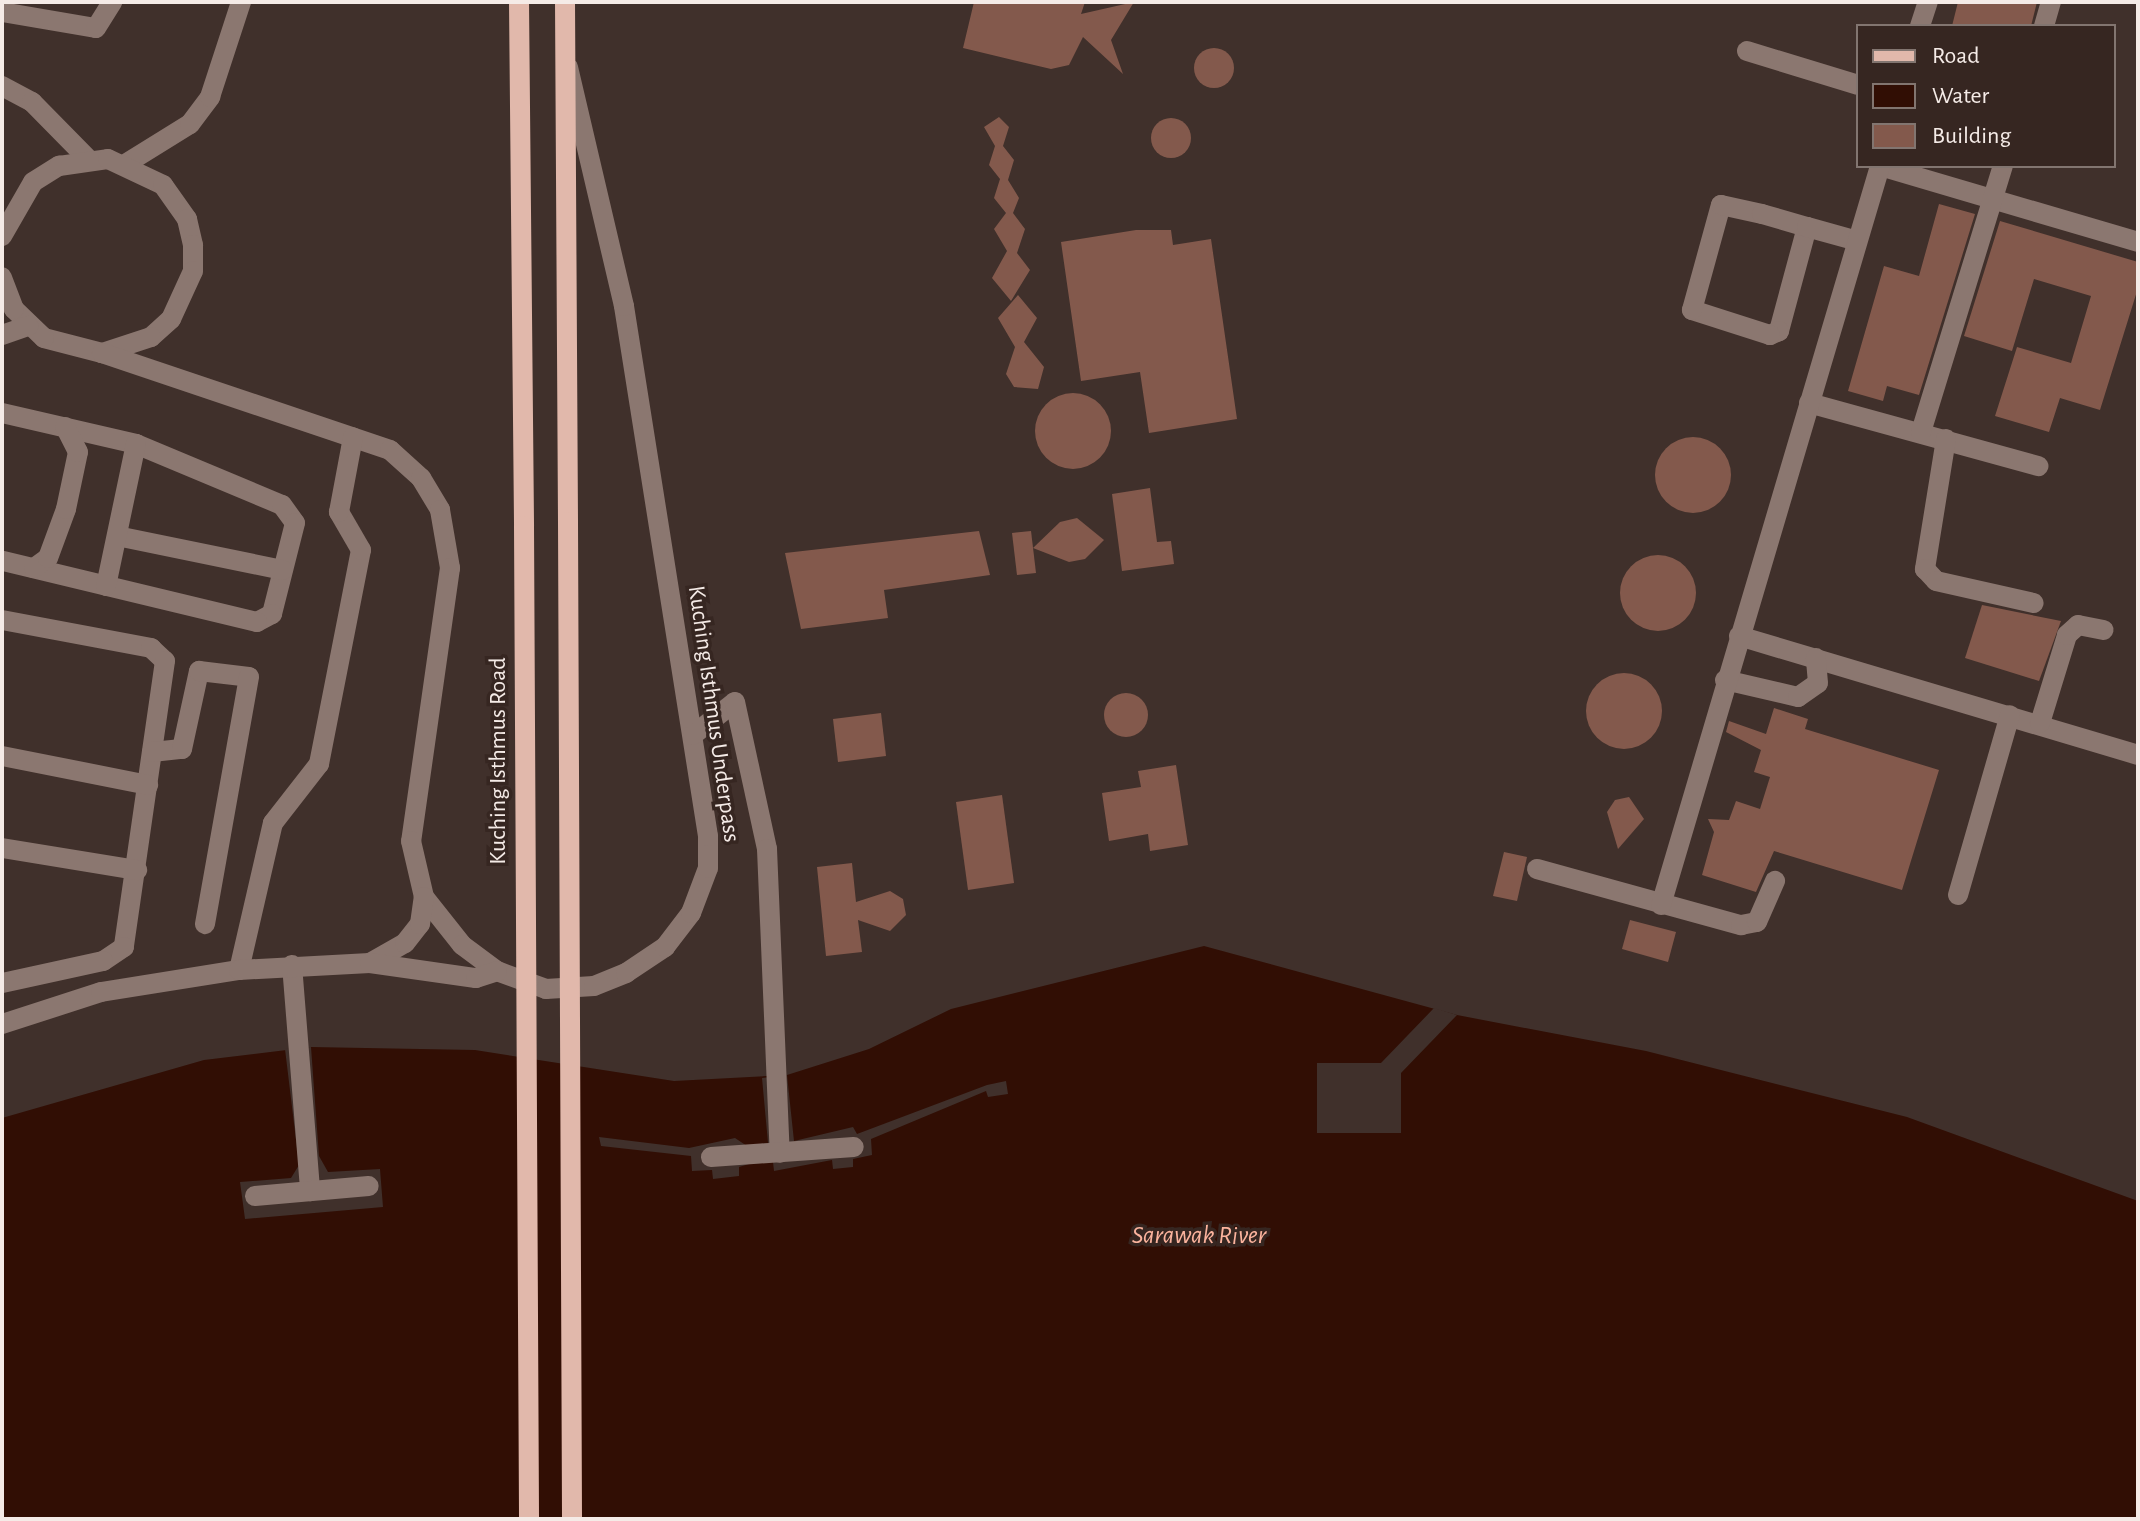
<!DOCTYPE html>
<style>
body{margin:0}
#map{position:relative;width:2140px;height:1521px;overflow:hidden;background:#40302b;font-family:"Alegreya Sans",sans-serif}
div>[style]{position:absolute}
.water>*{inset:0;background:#310e04}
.pier>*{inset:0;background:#40302b}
.building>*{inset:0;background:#83594c}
.round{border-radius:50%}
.minor>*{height:20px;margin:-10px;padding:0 10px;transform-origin:10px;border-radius:10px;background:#8b7770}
.major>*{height:20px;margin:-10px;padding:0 10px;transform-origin:10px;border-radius:10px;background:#e1b8ab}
.major-bridge>*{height:20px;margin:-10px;padding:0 10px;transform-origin:10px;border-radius:10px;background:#e1b8ab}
span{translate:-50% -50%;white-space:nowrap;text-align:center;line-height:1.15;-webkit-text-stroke:7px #362621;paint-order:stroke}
.street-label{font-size:24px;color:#f5ebe7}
.water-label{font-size:26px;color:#fbb39d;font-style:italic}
.frame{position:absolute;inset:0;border:4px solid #f5ebe7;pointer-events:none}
.legend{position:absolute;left:1856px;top:24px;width:260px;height:144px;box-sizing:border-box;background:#362621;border:2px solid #827570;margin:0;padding:10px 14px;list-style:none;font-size:24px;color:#f5ebe7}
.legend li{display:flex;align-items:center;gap:16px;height:40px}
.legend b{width:40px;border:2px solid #827570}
</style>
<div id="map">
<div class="water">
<div style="clip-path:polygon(1204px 946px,1457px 1015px,1646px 1051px,1907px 1117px,2138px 1201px,2138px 1519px,2px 1519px,2px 1118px,204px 1060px,311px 1047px,475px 1050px,674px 1081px,787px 1075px,869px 1049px,951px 1009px)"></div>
</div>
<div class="pier">
<div style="clip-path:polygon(1434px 1008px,1457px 1015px,1401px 1073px,1401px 1133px,1317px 1133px,1317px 1063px,1381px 1063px)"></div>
<div style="clip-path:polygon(311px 1047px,319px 1156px,328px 1172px,380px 1169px,383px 1207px,245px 1219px,240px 1182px,291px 1178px,299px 1165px,285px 1049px)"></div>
<div style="clip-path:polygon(787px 1075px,794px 1141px,853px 1127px,857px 1134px,987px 1085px,1006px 1081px,1008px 1094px,988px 1097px,986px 1091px,871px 1139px,872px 1155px,853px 1159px,853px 1167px,833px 1169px,832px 1160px,774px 1171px,773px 1162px,749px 1164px,739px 1167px,739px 1176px,713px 1179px,712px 1170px,692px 1171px,691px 1156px,601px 1146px,599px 1137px,689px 1148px,735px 1138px,747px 1146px,768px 1143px,762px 1078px)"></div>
</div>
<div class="building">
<div style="clip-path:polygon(974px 2px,1085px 2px,1081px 14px,1134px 2px,1111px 40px,1123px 74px,1083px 37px,1069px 65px,1051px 69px,963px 48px)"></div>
<div style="clip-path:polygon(1958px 2px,2037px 2px,2031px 26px,1952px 26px)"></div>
<div class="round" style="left:1194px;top:48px;width:40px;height:40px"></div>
<div style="clip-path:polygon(999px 117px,1009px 127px,1003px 146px,1014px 160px,1008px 180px,1019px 198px,1013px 213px,1025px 229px,1017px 253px,1030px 270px,1011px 301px,992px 278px,1007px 251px,994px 229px,1006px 213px,994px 198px,1000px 179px,989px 165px,995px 146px,984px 127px)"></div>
<div class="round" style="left:1151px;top:118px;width:40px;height:40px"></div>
<div style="clip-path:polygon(1939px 204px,1975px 214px,1919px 395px,1887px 386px,1883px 401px,1848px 391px,1884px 266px,1919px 276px)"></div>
<div style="clip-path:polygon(2000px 221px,2138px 262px,2138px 288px,2100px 410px,2060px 398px,2049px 432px,1995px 416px,2017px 347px,2071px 363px,2091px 296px,2034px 279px,2012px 351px,1964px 336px)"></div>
<div style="clip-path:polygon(1136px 230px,1171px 230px,1173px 245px,1211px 239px,1237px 419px,1149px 433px,1140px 372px,1081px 381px,1061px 242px)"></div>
<div style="clip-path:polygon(1018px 295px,1037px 318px,1024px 342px,1044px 367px,1038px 389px,1014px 387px,1006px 374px,1015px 347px,998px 318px)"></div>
<div class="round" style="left:1035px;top:393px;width:76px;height:76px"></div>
<div class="round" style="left:1655px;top:437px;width:76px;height:76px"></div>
<div style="clip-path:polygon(1150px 488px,1157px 542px,1171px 541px,1174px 564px,1122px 571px,1112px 494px)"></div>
<div style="clip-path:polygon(1077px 518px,1104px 540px,1085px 559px,1069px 562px,1033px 548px,1060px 522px)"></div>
<div style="clip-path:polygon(979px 531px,990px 575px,884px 590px,888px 618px,801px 629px,785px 553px)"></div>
<div style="clip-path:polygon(1031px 531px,1036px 573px,1017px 575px,1012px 533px)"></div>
<div class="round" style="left:1620px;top:555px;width:76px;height:76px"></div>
<div style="clip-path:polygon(1982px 605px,2061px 621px,2039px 681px,1965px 658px)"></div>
<div class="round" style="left:1586px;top:673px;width:76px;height:76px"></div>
<div class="round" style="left:1104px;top:693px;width:44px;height:44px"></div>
<div style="clip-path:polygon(1774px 708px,1808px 719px,1805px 729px,1939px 770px,1902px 890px,1774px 851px,1756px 892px,1702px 875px,1714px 832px,1708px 819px,1729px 820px,1736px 801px,1760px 809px,1770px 777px,1754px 772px,1761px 750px,1726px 732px,1729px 721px,1766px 734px)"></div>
<div style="clip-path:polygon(881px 713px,886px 756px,838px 762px,833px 719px)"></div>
<div style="clip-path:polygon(1176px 765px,1188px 845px,1150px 851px,1148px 834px,1109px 841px,1102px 793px,1141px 787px,1138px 771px)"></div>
<div style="clip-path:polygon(1002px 795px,1014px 883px,968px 890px,956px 802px)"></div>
<div style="clip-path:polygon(1629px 797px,1644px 819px,1618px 849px,1607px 812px,1615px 800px)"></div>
<div style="clip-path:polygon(1504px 852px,1527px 857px,1517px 901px,1493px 896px)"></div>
<div style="clip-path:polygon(852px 863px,856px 902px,890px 891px,903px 899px,906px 915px,890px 931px,858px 920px,862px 952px,826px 956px,817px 867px)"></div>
<div style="clip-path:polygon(1630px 920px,1676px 932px,1668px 962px,1622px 949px)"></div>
</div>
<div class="minor">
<div style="left:2px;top:12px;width:95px;rotate:9.7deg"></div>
<div style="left:96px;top:28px;width:31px;rotate:-58deg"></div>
<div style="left:1920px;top:26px;width:25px;rotate:-72deg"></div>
<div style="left:2044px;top:26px;width:25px;rotate:-74deg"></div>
<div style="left:1747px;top:51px;width:116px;rotate:17deg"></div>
<div style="left:2px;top:86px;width:34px;rotate:28deg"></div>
<div style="left:32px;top:102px;width:80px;rotate:45.5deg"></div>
<div style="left:127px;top:163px;width:74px;rotate:-31.8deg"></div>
<div style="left:190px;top:124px;width:34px;rotate:-53deg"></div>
<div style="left:210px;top:97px;width:100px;rotate:-71.9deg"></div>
<div style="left:1880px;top:166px;width:269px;rotate:16.4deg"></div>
<div style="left:1807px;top:227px;width:108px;rotate:105.1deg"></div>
<div style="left:1779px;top:331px;width:10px;rotate:156deg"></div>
<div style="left:1770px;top:335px;width:82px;rotate:-162.2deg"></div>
<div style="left:1692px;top:310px;width:109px;rotate:-74.6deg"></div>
<div style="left:1721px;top:205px;width:42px;rotate:12.4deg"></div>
<div style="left:1762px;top:214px;width:47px;rotate:16.1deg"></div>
<div style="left:1807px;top:227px;width:52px;rotate:15.6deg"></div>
<div style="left:2px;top:236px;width:62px;rotate:-60.1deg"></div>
<div style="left:33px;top:182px;width:31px;rotate:-32deg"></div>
<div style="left:59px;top:166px;width:49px;rotate:-8.1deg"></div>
<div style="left:108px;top:159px;width:61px;rotate:25.3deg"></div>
<div style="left:163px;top:185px;width:42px;rotate:54.8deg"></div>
<div style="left:187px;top:219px;width:27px;rotate:77deg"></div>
<div style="left:193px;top:245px;width:26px;rotate:90deg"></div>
<div style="left:193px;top:271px;width:53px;rotate:114.6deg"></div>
<div style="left:171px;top:319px;width:27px;rotate:138deg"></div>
<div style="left:151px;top:337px;width:52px;rotate:161.9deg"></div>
<div style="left:102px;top:353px;width:60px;rotate:-165.5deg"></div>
<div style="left:44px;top:338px;width:42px;rotate:-136deg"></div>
<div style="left:14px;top:309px;width:34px;rotate:-111deg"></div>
<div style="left:2px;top:335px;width:28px;rotate:-19deg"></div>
<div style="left:102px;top:353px;width:304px;rotate:18.6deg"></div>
<div style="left:390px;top:450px;width:42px;rotate:42.1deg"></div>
<div style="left:421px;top:478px;width:37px;rotate:59deg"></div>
<div style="left:440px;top:510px;width:59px;rotate:80.2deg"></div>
<div style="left:450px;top:568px;width:276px;rotate:98.1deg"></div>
<div style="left:411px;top:841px;width:57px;rotate:76.9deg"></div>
<div style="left:424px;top:897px;width:61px;rotate:51.6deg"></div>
<div style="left:462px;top:945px;width:44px;rotate:36.6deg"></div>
<div style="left:497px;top:971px;width:52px;rotate:20.2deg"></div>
<div style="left:546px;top:989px;width:48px;rotate:-3.6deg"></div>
<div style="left:594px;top:986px;width:35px;rotate:-22deg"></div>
<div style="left:626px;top:973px;width:47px;rotate:-33.7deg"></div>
<div style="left:665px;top:947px;width:43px;rotate:-52.6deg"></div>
<div style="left:691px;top:913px;width:48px;rotate:-69.3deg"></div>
<div style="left:708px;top:868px;width:32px;rotate:-90deg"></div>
<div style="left:708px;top:836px;width:537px;rotate:-99.01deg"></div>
<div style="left:624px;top:306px;width:245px;rotate:-103.2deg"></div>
<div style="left:1809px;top:403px;width:238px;rotate:15.4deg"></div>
<div style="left:2px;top:413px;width:138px;rotate:13deg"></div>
<div style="left:136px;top:444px;width:158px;rotate:22.7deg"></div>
<div style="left:282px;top:505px;width:22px;rotate:54deg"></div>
<div style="left:295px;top:523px;width:94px;rotate:104.2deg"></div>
<div style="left:272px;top:614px;width:17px;rotate:152deg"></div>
<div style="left:257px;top:622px;width:262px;rotate:-166.5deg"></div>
<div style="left:1921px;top:432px;width:278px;rotate:-72.9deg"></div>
<div style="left:1946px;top:439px;width:132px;rotate:99.2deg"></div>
<div style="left:1925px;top:569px;width:16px;rotate:47deg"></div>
<div style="left:1936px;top:581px;width:100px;rotate:12.7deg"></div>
<div style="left:117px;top:536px;width:169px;rotate:11.6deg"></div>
<div style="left:34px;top:568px;width:17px;rotate:-36deg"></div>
<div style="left:48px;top:558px;width:52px;rotate:-69.8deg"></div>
<div style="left:66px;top:509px;width:58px;rotate:-78.1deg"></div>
<div style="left:78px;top:452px;width:28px;rotate:-117deg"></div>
<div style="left:106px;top:586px;width:145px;rotate:-78.1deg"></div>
<div style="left:2px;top:620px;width:152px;rotate:10.6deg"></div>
<div style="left:151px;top:648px;width:19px;rotate:43deg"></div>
<div style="left:165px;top:661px;width:289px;rotate:98.2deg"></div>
<div style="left:124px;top:947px;width:25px;rotate:146deg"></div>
<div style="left:103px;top:961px;width:103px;rotate:167.7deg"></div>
<div style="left:1739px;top:636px;width:416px;rotate:16.6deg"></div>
<div style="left:1725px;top:680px;width:75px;rotate:13.1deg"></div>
<div style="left:1798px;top:697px;width:24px;rotate:-35deg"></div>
<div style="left:1818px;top:683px;width:25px;rotate:-95deg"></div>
<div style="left:2040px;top:723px;width:92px;rotate:-72.9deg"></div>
<div style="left:2067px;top:635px;width:15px;rotate:-42deg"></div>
<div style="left:2078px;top:625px;width:26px;rotate:11deg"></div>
<div style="left:693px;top:735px;width:53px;rotate:-38.2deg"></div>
<div style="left:735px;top:702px;width:150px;rotate:77.7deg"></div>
<div style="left:767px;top:849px;width:304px;rotate:87.6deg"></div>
<div style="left:152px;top:752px;width:30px;rotate:-6deg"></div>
<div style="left:182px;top:749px;width:80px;rotate:-77.7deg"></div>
<div style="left:199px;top:671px;width:50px;rotate:6.8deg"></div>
<div style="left:249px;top:677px;width:251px;rotate:100.1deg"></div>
<div style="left:2px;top:756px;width:149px;rotate:11.2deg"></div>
<div style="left:2px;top:848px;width:137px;rotate:9.3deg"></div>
<div style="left:1537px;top:869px;width:212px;rotate:15.4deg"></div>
<div style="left:1741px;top:925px;width:16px;rotate:-11deg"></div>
<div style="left:1757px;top:922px;width:45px;rotate:-66.3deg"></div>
<div style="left:1958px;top:895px;width:187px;rotate:-73.9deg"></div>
<div style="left:1661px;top:905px;width:771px;rotate:-73.49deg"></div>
<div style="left:370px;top:963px;width:40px;rotate:-29.7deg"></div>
<div style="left:405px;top:943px;width:24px;rotate:-52deg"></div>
<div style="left:420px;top:924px;width:27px;rotate:-82deg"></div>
<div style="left:292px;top:965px;width:227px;rotate:85.4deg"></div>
<div style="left:239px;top:970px;width:151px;rotate:-77deg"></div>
<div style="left:273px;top:823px;width:75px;rotate:-52.1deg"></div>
<div style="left:319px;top:764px;width:218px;rotate:-78.9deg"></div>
<div style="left:361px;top:550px;width:44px;rotate:-120.1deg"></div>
<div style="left:339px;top:512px;width:76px;rotate:-79.4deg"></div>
<div style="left:2px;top:1024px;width:104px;rotate:-17.9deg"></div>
<div style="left:101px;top:992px;width:140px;rotate:-9.1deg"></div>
<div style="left:239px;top:970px;width:131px;rotate:-3.1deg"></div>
<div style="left:370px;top:963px;width:107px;rotate:8.1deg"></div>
<div style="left:476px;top:978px;width:22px;rotate:-18deg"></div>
<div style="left:711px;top:1157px;width:143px;rotate:-4deg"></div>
<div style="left:255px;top:1196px;width:114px;rotate:-5deg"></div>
</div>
<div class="major">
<div style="left:519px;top:2px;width:524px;rotate:89.45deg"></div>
<div style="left:565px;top:2px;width:520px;rotate:89.67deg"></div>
</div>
<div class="major-bridge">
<div style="left:568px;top:522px;width:997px;rotate:89.77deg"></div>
<div style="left:524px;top:526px;width:993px;rotate:89.71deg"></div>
</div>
<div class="street-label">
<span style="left:713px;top:714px;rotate:82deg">Kuching Isthmus Underpass</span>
<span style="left:499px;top:761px;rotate:-90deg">Kuching Isthmus Road</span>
</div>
<div class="water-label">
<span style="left:1199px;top:1236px">Sarawak River</span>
</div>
<div class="frame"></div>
<ul class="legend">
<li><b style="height:10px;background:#e1b8ab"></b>Road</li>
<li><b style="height:22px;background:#310e04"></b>Water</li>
<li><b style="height:22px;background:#83594c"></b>Building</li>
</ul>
</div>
